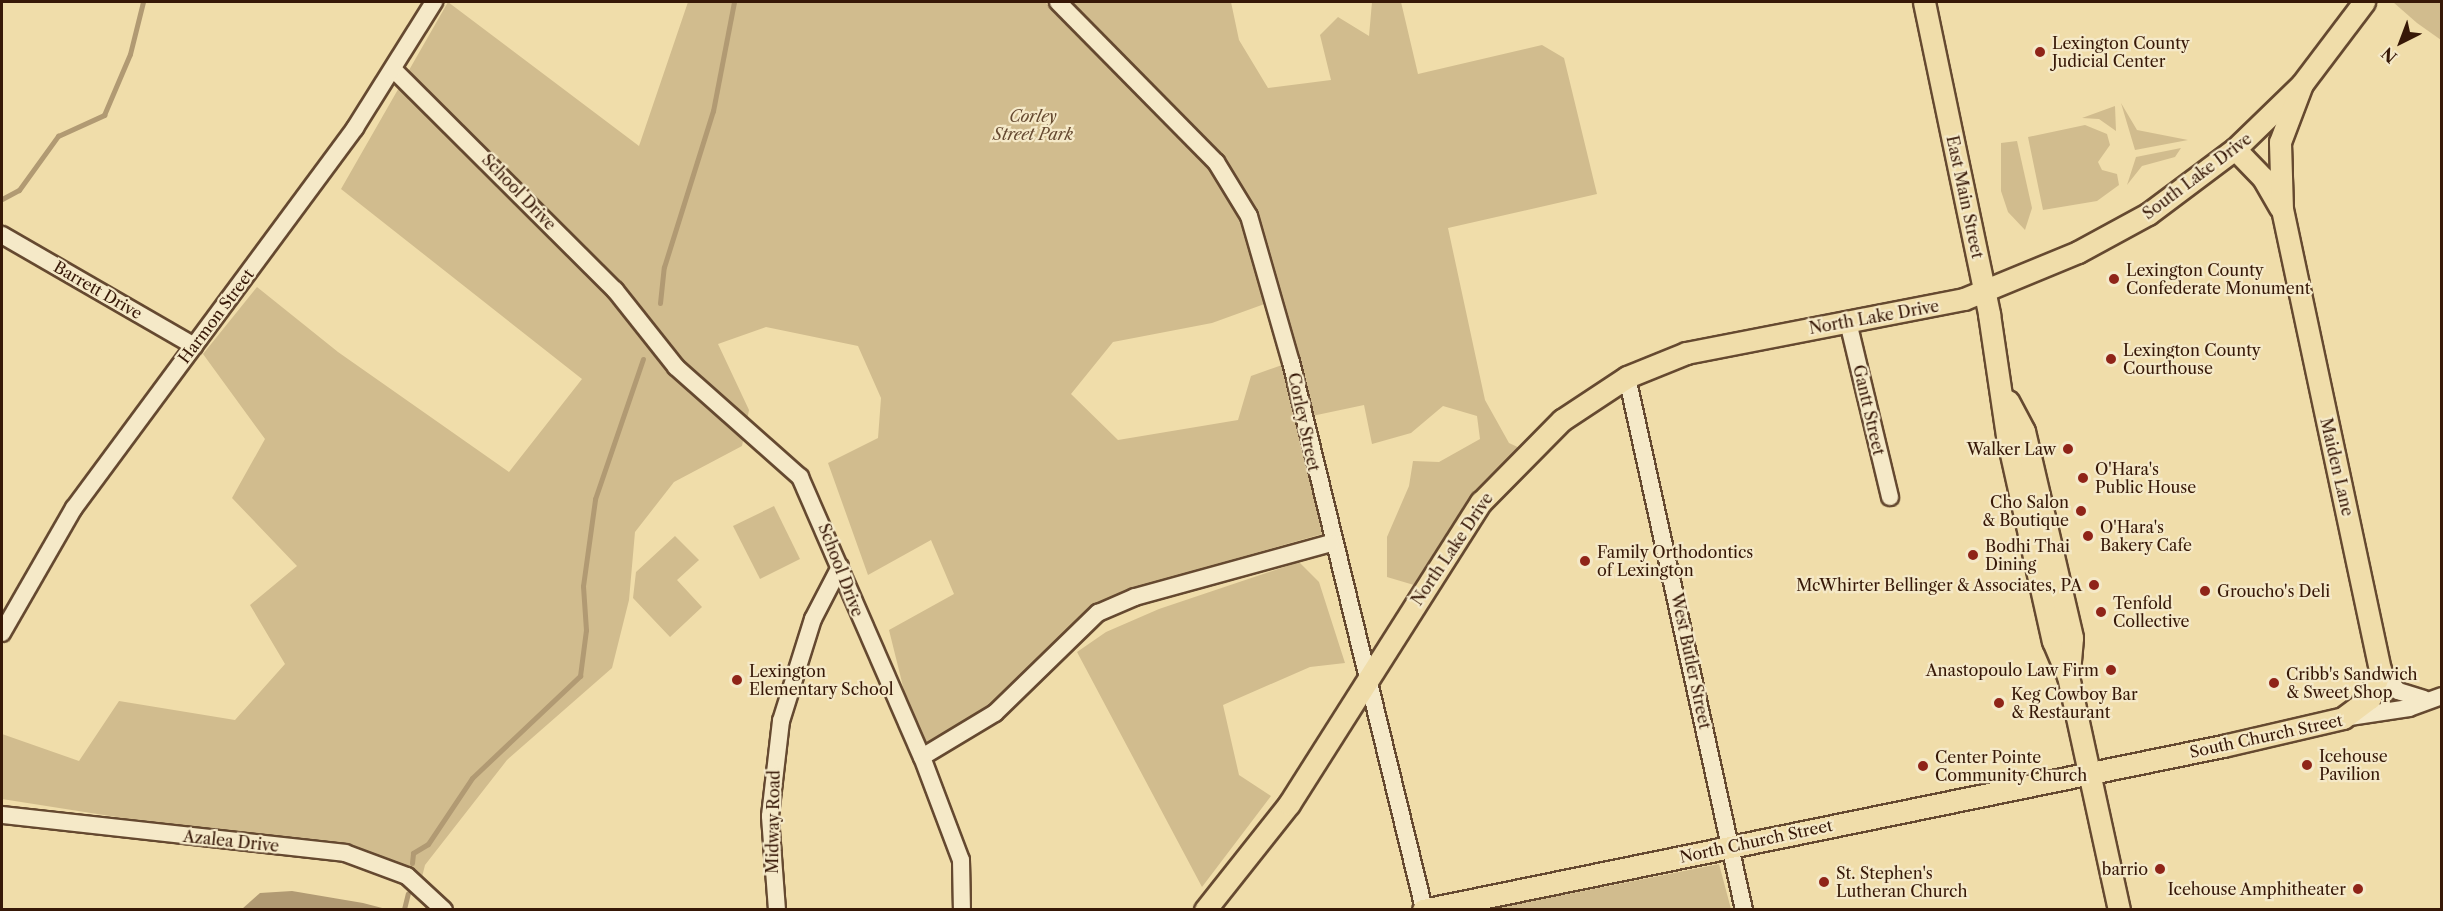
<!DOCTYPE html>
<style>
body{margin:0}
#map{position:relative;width:2443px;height:911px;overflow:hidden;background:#f0ddaa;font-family:"Libre Caslon Text",serif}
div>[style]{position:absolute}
.green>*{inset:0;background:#d1bc8e}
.water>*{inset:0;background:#b19a73}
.stream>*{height:5px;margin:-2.5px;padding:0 2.5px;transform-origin:2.5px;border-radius:2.5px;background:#b19a73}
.roads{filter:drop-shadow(2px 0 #654930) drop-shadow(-2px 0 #654930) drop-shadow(0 2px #654930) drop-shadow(0 -2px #654930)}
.minor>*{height:16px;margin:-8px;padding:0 8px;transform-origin:8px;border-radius:8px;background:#f5e9c8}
.major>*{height:21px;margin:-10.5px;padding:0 10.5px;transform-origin:10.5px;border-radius:10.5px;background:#f0ddaa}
.dots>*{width:16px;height:16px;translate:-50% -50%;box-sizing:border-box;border:3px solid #f5e9c8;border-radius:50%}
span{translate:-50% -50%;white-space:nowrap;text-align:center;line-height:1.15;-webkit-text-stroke:4.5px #f5e9c8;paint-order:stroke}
.poi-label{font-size:16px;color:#371807}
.left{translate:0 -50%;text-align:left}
.right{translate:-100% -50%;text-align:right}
.park-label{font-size:16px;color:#654930;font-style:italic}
.street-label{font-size:16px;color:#371807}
.frame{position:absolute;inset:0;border:3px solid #371807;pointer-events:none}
.north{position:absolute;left:2371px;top:12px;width:60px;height:60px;-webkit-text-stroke:4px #f5e9c8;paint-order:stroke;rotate:222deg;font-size:16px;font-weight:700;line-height:24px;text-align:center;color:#371807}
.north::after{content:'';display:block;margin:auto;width:21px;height:27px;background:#371807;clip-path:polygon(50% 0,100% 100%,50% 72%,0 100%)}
</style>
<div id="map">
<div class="green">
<div style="clip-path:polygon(448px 2px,639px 146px,688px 2px,1045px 2px,1230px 187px,1270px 302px,1212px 323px,1113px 342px,1071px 394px,1118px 440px,1238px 420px,1251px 376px,1285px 364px,1322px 534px,1132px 588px,989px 711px,919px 751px,889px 630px,954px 594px,931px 540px,868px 575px,828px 463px,878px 438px,881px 398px,858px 346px,766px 327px,718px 344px,749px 410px,742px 446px,674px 482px,635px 532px,629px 600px,612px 668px,507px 760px,425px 865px,420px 885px,345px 853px,2px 799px,2px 734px,79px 761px,119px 701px,235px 720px,285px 664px,250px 605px,297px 566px,232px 498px,265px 439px,203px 354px,257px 287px,338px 352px,509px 472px,582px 379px,341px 189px)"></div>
<div style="clip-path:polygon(1068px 2px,1231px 2px,1239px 40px,1268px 88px,1331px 80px,1320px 35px,1338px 17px,1369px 36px,1372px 2px,1401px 2px,1418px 74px,1542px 45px,1564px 58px,1597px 194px,1448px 228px,1485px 400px,1509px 443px,1526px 451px,1424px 588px,1387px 577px,1387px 537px,1409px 486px,1413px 461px,1439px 462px,1480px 439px,1477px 416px,1443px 406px,1411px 433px,1372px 444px,1364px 405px,1312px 416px,1264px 246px,1198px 136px)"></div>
<div style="clip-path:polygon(2393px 2px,2441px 2px,2441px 40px,2417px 23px)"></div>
<div style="clip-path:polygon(2121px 103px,2137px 130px,2188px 140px,2135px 150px)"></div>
<div style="clip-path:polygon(2115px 106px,2116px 131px,2099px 119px,2082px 118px)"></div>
<div style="clip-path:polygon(2085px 125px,2107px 134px,2110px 145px,2098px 162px,2102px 170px,2117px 174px,2119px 185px,2097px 201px,2043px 210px,2028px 137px)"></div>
<div style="clip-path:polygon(2017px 141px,2032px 208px,2025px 230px,2008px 212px,2001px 191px,2001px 143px)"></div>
<div style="clip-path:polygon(2181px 148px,2175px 157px,2142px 166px,2127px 185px,2136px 157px)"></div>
<div style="clip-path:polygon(774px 506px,800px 559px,760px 579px,733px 526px)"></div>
<div style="clip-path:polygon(675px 536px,699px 560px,677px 580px,702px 607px,670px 637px,633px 598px,636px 572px)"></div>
<div style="clip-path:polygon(1299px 562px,1319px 582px,1345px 663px,1310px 667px,1223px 705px,1239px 775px,1271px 796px,1202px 887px,1077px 652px,1106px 632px,1159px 609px)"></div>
<div style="clip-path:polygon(1719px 864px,1731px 909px,1493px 909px)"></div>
</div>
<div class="water">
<div style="clip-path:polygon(292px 891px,363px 903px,386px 909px,242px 909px,260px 893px)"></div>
</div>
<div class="stream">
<div style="left:2px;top:199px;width:19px;rotate:-28deg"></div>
<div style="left:19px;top:190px;width:67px;rotate:-54.2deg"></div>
<div style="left:58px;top:136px;width:51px;rotate:-24.5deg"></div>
<div style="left:104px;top:115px;width:66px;rotate:-66.9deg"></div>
<div style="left:130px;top:54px;width:54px;rotate:-76deg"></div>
<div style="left:660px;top:303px;width:36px;rotate:-84deg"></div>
<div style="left:664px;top:267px;width:164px;rotate:-72.6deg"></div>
<div style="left:713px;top:111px;width:111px;rotate:-79.1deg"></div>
<div style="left:412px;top:863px;width:10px;rotate:-84deg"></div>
<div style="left:413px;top:853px;width:17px;rotate:-31deg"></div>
<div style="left:428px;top:844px;width:79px;rotate:-56.3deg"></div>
<div style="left:472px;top:778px;width:149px;rotate:-43.4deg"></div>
<div style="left:580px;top:676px;width:46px;rotate:-82.6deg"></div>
<div style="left:586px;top:630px;width:44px;rotate:-93.9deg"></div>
<div style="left:583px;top:586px;width:88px;rotate:-82.1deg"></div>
<div style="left:595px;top:499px;width:148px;rotate:-71.1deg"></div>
<div style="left:404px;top:909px;width:16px;rotate:-76deg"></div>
</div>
<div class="roads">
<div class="minor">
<div style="left:1058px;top:2px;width:225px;rotate:45.4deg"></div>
<div style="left:1216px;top:162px;width:63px;rotate:58.6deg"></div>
<div style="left:1249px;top:216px;width:152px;rotate:74deg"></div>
<div style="left:1291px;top:362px;width:563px;rotate:76.33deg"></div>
<div style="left:394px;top:70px;width:312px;rotate:44.9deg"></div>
<div style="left:615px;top:290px;width:98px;rotate:51.6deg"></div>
<div style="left:676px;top:367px;width:166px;rotate:41.6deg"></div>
<div style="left:800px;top:477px;width:305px;rotate:66.5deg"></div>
<div style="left:922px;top:757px;width:85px;rotate:-31.1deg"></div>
<div style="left:995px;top:713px;width:144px;rotate:-44.2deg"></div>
<div style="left:1098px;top:613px;width:40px;rotate:-23.4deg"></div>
<div style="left:1135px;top:597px;width:203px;rotate:-15.4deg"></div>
<div style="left:2px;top:235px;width:222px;rotate:30deg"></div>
<div style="left:1848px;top:322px;width:180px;rotate:76.5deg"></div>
<div style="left:1627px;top:377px;width:546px;rotate:77.62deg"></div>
<div style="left:2px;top:633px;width:144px;rotate:-60.1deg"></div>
<div style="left:74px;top:508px;width:473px;rotate:-53.5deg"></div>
<div style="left:355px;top:128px;width:149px;rotate:-57.9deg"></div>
<div style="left:2380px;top:670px;width:28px;rotate:49deg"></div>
<div style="left:2398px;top:691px;width:27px;rotate:17deg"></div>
<div style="left:2343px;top:718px;width:67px;rotate:-8.6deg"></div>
<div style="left:2409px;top:708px;width:35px;rotate:-20deg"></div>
<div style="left:922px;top:757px;width:110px;rotate:69.3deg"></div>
<div style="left:961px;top:860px;width:50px;rotate:88.9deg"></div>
<div style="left:2px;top:815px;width:345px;rotate:6.3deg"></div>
<div style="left:345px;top:853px;width:66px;rotate:20.4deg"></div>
<div style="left:407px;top:876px;width:50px;rotate:42.6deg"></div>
<div style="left:777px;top:910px;width:94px;rotate:-94.3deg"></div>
<div style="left:770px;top:816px;width:96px;rotate:-83.4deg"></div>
<div style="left:781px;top:721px;width:107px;rotate:-72.6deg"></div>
<div style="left:813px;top:619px;width:59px;rotate:-62.6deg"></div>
</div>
<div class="major">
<div style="left:1924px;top:2px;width:319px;rotate:78.2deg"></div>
<div style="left:1989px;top:314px;width:123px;rotate:81.6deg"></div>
<div style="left:2007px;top:436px;width:210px;rotate:77.4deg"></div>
<div style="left:2053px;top:641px;width:38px;rotate:67deg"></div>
<div style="left:2068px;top:676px;width:239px;rotate:77.7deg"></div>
<div style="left:2235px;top:149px;width:40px;rotate:46deg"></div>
<div style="left:2263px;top:178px;width:34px;rotate:60deg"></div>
<div style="left:2008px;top:401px;width:34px;rotate:62deg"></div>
<div style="left:2024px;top:431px;width:212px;rotate:76.9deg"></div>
<div style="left:2072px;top:638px;width:34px;rotate:95deg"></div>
<div style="left:1205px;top:910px;width:135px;rotate:-51.6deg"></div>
<div style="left:1289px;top:804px;width:358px;rotate:-57.6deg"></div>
<div style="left:1481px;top:502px;width:115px;rotate:-45.4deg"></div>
<div style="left:1562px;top:420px;width:78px;rotate:-33.5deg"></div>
<div style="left:1627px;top:377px;width:64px;rotate:-22.1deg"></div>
<div style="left:1686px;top:353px;width:283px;rotate:-11deg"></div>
<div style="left:1964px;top:299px;width:123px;rotate:-22.4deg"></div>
<div style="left:2078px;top:252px;width:80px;rotate:-28.5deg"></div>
<div style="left:2148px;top:214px;width:109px;rotate:-36.8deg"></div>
<div style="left:2235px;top:149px;width:93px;rotate:-44.1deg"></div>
<div style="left:2302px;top:84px;width:103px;rotate:-52.9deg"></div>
<div style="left:1423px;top:910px;width:817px;rotate:-11.59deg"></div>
<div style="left:2223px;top:746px;width:123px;rotate:-13.1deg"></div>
<div style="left:2343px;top:718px;width:34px;rotate:-37deg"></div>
<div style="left:2370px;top:698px;width:30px;rotate:-70deg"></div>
<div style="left:2380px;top:670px;width:470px;rotate:-102deg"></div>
<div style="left:2282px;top:210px;width:68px;rotate:-91.7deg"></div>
<div style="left:2280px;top:142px;width:62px;rotate:-69.2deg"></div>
</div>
</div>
<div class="dots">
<div style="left:2040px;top:52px;background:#8f2418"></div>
<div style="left:2114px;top:279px;background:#8f2418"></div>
<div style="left:2111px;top:359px;background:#8f2418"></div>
<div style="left:2068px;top:449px;background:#8f2418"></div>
<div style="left:2083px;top:478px;background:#8f2418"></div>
<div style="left:2081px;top:511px;background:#8f2418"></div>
<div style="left:2088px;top:536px;background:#8f2418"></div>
<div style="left:1973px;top:555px;background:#8f2418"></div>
<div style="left:1585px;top:561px;background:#8f2418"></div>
<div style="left:2094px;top:585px;background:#8f2418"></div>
<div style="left:2205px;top:591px;background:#8f2418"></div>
<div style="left:2101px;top:612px;background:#8f2418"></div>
<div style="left:2111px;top:670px;background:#8f2418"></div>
<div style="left:737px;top:680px;background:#8f2418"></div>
<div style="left:2274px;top:683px;background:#8f2418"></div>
<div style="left:1999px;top:703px;background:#8f2418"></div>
<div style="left:2307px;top:765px;background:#8f2418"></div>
<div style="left:1923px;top:766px;background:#8f2418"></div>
<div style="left:2160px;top:869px;background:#8f2418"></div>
<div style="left:1824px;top:882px;background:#8f2418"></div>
<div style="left:2358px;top:889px;background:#8f2418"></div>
</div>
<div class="poi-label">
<span class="left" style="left:2052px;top:52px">Lexington County<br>Judicial Center</span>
<span class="left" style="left:2126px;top:279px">Lexington County<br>Confederate Monument</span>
<span class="left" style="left:2123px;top:359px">Lexington County<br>Courthouse</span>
<span class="right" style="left:2056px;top:449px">Walker Law</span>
<span class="left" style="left:2095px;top:478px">O'Hara's<br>Public House</span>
<span class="right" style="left:2069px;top:511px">Cho Salon<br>&amp; Boutique</span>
<span class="left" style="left:2100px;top:536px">O'Hara's<br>Bakery Cafe</span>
<span class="left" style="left:1985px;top:555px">Bodhi Thai<br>Dining</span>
<span class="left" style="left:1597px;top:561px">Family Orthodontics<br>of Lexington</span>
<span class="right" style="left:2082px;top:585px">McWhirter Bellinger &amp; Associates, PA</span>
<span class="left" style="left:2217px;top:591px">Groucho's Deli</span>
<span class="left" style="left:2113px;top:612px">Tenfold<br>Collective</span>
<span class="right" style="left:2099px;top:670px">Anastopoulo Law Firm</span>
<span class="left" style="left:749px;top:680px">Lexington<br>Elementary School</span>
<span class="left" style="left:2286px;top:683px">Cribb's Sandwich<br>&amp; Sweet Shop</span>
<span class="left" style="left:2011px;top:703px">Keg Cowboy Bar<br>&amp; Restaurant</span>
<span class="left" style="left:2319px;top:765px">Icehouse<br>Pavilion</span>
<span class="left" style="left:1935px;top:766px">Center Pointe<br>Community Church</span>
<span class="right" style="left:2148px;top:869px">barrio</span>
<span class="left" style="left:1836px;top:882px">St. Stephen's<br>Lutheran Church</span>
<span class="right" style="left:2346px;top:889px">Icehouse Amphitheater</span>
</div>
<div class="park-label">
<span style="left:1033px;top:125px">Corley<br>Street Park</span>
</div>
<div class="street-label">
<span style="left:2197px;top:176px;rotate:-37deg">South Lake Drive</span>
<span style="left:519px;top:192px;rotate:46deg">School Drive</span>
<span style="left:1965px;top:197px;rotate:78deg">East Main Street</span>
<span style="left:98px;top:290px;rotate:30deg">Barrett Drive</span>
<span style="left:216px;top:316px;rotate:-53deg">Harmon Street</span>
<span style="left:1874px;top:317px;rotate:-10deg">North Lake Drive</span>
<span style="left:1869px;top:410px;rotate:77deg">Gantt Street</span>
<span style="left:1304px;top:422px;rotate:78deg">Corley Street</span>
<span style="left:2337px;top:467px;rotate:77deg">Maiden Lane</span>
<span style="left:1452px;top:549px;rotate:-56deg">North Lake Drive</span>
<span style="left:841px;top:570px;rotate:69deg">School Drive</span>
<span style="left:1691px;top:661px;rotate:78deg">West Butler Street</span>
<span style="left:2266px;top:736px;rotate:-12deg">South Church Street</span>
<span style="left:773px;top:822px;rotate:-89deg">Midway Road</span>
<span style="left:231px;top:841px;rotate:6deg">Azalea Drive</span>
<span style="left:1756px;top:841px;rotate:-12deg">North Church Street</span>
</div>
<div class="frame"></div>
<div class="north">N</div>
</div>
